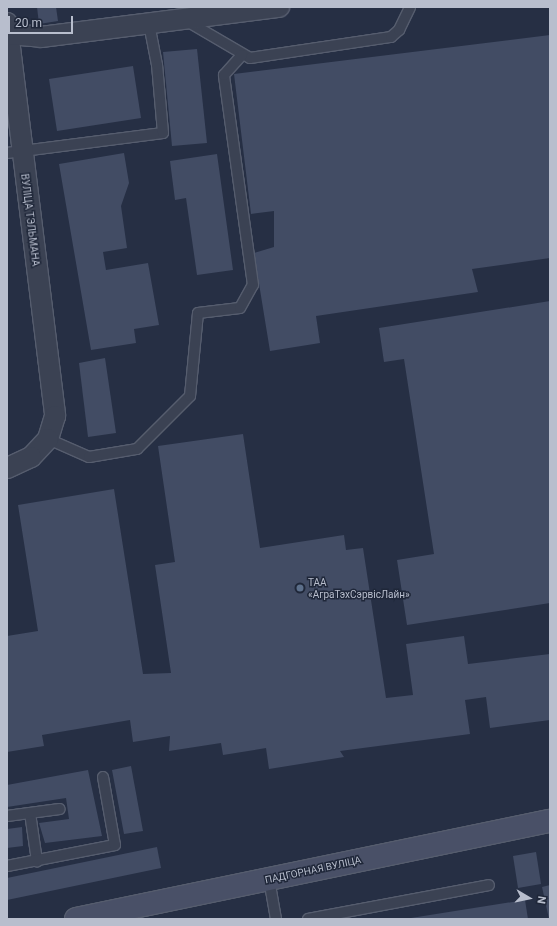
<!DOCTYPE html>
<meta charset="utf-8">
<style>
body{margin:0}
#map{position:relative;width:557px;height:926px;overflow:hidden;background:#262f44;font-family:Roboto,sans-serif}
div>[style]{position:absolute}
.building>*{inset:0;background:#424c64}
.roads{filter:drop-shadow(1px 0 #565d6e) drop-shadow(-1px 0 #565d6e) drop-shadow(0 1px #565d6e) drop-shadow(0 -1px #565d6e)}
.lane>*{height:10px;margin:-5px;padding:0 5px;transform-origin:5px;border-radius:5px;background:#3b4253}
.street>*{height:20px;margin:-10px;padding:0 10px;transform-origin:10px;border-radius:10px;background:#3b4253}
.secondary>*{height:22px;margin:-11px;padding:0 11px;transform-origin:11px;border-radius:11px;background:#495067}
.dots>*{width:11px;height:11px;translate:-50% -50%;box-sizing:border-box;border:2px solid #1f2739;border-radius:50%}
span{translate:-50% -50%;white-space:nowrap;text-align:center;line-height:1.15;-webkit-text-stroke:3px #1f2739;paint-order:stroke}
.street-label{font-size:10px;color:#b8becd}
.poi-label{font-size:10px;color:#b8becd}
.left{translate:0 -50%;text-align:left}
.frame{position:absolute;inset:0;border:8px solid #b8becd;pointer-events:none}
.north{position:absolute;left:509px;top:878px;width:40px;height:40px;-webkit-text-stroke:3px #1f2739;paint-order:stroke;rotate:99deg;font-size:11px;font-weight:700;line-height:16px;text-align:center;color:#b8becd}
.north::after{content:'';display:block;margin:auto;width:14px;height:18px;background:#b8becd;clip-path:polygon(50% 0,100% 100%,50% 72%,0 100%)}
.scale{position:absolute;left:8px;top:16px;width:65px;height:18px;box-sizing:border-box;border:2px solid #b8becd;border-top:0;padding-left:5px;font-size:12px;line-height:14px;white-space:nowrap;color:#b8becd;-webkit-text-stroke:3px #1f2739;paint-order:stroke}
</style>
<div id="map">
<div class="building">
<div style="clip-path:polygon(37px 7px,56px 7px,58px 21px,39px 24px)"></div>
<div style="clip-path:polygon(550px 35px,550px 258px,472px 269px,478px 292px,316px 316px,320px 343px,270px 351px,254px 253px,274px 247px,274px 211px,251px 214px,234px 74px)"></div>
<div style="clip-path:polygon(197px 49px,207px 143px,172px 146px,163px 52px)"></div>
<div style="clip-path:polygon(133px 66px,141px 118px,57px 131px,49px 79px)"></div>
<div style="clip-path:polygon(124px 153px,129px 183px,121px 206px,127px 248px,103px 252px,106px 270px,148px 263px,159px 325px,134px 329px,136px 343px,91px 350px,59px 164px)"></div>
<div style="clip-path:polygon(217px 154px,233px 270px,197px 275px,186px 198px,175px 200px,170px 161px)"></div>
<div style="clip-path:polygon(550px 301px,550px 603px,407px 625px,397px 560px,434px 554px,404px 359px,384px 362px,379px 328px)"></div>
<div style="clip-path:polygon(105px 358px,116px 433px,88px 437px,79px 363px)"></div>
<div style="clip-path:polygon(243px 434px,260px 548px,344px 535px,346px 550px,363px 548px,386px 698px,413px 695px,406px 644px,464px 636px,468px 664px,550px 654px,550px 720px,490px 728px,486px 697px,465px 700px,470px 734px,340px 751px,344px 757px,269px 769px,266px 748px,223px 755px,221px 743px,169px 751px,170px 736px,133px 742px,130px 720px,42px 735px,44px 746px,7px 752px,7px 636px,38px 631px,18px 505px,114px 489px,143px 674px,171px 673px,155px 565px,175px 562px,158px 446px)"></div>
<div style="clip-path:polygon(131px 766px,143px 831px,124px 834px,112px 770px)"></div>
<div style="clip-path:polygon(88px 770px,102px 836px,45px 843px,39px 823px,69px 819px,66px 798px,7px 807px,7px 785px)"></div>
<div style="clip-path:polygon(22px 827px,23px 846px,7px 848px,7px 829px)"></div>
<div style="clip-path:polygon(157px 847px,161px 868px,7px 900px,7px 878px)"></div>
<div style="clip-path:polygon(536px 852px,541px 884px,518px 888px,513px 856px)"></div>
<div style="clip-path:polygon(550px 885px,550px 919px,549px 919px,542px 887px)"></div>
<div style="clip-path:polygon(525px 900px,528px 919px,411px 919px,411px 918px)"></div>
</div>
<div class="roads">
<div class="lane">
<div style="left:185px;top:20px;width:75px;rotate:30.3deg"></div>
<div style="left:250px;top:58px;width:143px;rotate:-8.5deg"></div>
<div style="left:391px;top:37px;width:11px;rotate:-41deg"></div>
<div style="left:399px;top:30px;width:25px;rotate:-64deg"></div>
<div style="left:7px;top:153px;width:157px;rotate:-7.3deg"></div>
<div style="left:163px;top:133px;width:68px;rotate:-95deg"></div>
<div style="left:157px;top:65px;width:42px;rotate:-101deg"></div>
<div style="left:48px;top:439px;width:45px;rotate:23.7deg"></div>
<div style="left:89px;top:457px;width:49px;rotate:-9.5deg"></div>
<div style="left:137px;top:449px;width:75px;rotate:-45deg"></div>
<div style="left:190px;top:396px;width:83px;rotate:-84.5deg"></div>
<div style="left:198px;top:313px;width:42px;rotate:-6.8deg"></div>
<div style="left:240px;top:308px;width:26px;rotate:-61deg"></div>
<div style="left:253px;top:285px;width:212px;rotate:-97.9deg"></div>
<div style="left:224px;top:75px;width:27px;rotate:-48deg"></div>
<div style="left:30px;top:813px;width:49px;rotate:81.7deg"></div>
<div style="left:7px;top:816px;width:53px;rotate:-7.5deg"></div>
<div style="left:7px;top:866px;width:110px;rotate:-11deg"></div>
<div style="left:115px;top:845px;width:69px;rotate:-100deg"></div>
<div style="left:269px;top:879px;width:41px;rotate:80.1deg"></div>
<div style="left:308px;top:919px;width:184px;rotate:-10.6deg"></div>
</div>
<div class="street">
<div style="left:7px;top:23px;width:396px;rotate:83deg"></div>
<div style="left:55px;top:416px;width:24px;rotate:107deg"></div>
<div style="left:48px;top:439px;width:25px;rotate:133deg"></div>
<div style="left:31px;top:457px;width:26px;rotate:155deg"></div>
<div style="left:9px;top:34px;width:32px;rotate:5deg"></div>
<div style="left:41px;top:37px;width:240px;rotate:-7.2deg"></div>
</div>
<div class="secondary">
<div style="left:76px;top:919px;width:484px;rotate:-11.7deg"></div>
</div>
</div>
<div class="dots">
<div style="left:300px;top:588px;background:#5c6f8a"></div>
</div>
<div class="street-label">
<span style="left:30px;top:220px;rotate:83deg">ВУЛІЦА ТЭЛЬМАНА</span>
<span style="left:313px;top:870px;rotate:-12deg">ПАДГОРНАЯ ВУЛІЦА</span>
</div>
<div class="poi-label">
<span class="left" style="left:308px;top:588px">ТАА<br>«АграТэхСэрвісЛайн»</span>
</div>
<div class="frame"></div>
<div class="north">N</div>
<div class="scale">20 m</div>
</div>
